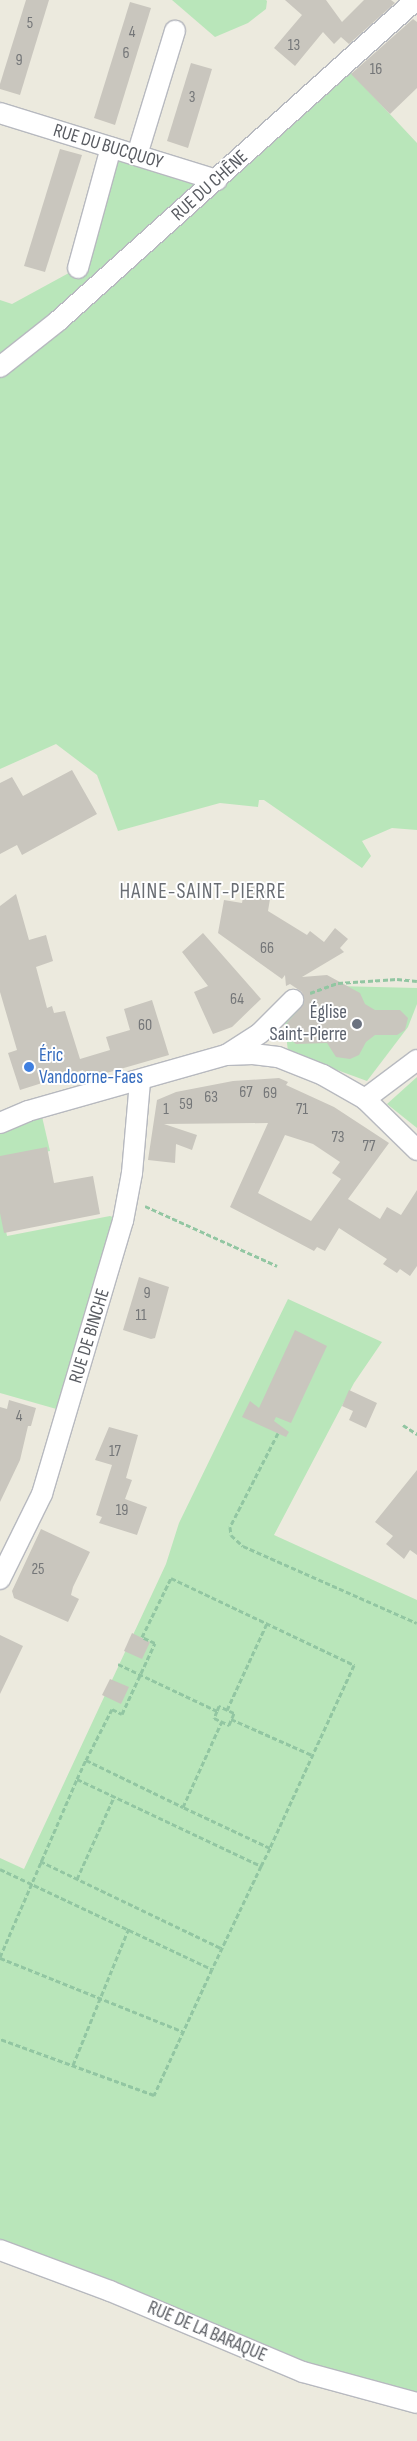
<!DOCTYPE html>
<meta charset="utf-8">
<style>
body{margin:0}
#map{position:relative;width:417px;height:2441px;overflow:hidden;background:#eceade;font-family:"Sofia Sans Condensed",sans-serif}
div>[style]{position:absolute}
.green>*{inset:0;background:#b9e6ba}
.building>*{inset:0;background:#c9c6be}
.path>*{height:3px;margin-top:-1.5px;transform-origin:0;background:repeating-linear-gradient(90deg,#92c6a2 0 5px,transparent 0 7.5px)}
.roads{filter:drop-shadow(1px 0 #b7b9bf) drop-shadow(-1px 0 #b7b9bf) drop-shadow(0 1px #b7b9bf) drop-shadow(0 -1px #b7b9bf)}
.street>*{height:20px;margin:-10px;padding:0 10px;transform-origin:10px;border-radius:10px;background:#fff}
.dots>*{width:14px;height:14px;translate:-50% -50%;box-sizing:border-box;border:2px solid #fff;border-radius:50%}
span{translate:-50% -50%;white-space:nowrap;text-align:center;line-height:1.15;-webkit-text-stroke:4px #fff;paint-order:stroke}
.number-label{font-size:16px;color:#747678}
.number-label span{-webkit-text-stroke-width:0}
.street-label{font-size:19px;color:#585b61}
.worship-label{font-size:19px;color:#5b616d}
.right{translate:-100% -50%;text-align:right}
.shop-label{font-size:19px;color:#366cbe}
.left{translate:0 -50%;text-align:left}
.quarter-label{font-size:21px;color:#696d73;letter-spacing:1px}
</style>
<div id="map">
<div class="green">
<div style="clip-path:polygon(172px 0,266px 0,267px 1px,266px 9px,248px 23px,215px 37px)"></div>
<div style="clip-path:polygon(344px 65px,417px 143px,417px 830px,392px 828px,362px 841px,371px 856px,362px 868px,264px 800px,259px 800px,258px 807px,220px 803px,118px 831px,97px 775px,56px 744px,0 769px,0 300px,12px 304px,78px 268px,111px 147px,217px 180px)"></div>
<div style="clip-path:polygon(336px 986px,417px 988px,417px 1004px,408px 1027px,367px 1081px,288px 1052px,284px 1015px,298px 1003px)"></div>
<div style="clip-path:polygon(417px 1077px,417px 1128px,387px 1104px)"></div>
<div style="clip-path:polygon(40px 1108px,50px 1151px,0 1160px,0 1123px)"></div>
<div style="clip-path:polygon(0 1200px,7px 1236px,110px 1216px,123px 1221px,67px 1412px,0 1393px)"></div>
<div style="clip-path:polygon(288px 1299px,382px 1342px,354px 1383px,274px 1535px,417px 1600px,417px 2403px,380px 2395px,0 2250px,0 1858px,24px 1869px,166px 1564px,179px 1523px)"></div>
</div>
<div class="building">
<div style="clip-path:polygon(26px 0,49px 0,20px 95px,0 89px,0 84px)"></div>
<div style="clip-path:polygon(285px 0,326px 0,342px 22px,364px 0,391px 0,395px 3px,349px 44px,341px 37px,334px 44px,323px 32px,295px 66px,274px 48px,302px 15px)"></div>
<div style="clip-path:polygon(130px 2px,151px 8px,115px 125px,94px 118px)"></div>
<div style="clip-path:polygon(413px 19px,417px 22px,417px 88px,390px 114px,351px 74px)"></div>
<div style="clip-path:polygon(191px 63px,212px 69px,188px 148px,167px 141px)"></div>
<div style="clip-path:polygon(60px 149px,82px 155px,45px 272px,24px 266px)"></div>
<div style="clip-path:polygon(72px 770px,97px 814px,22px 855px,17px 845px,0 854px,0 783px,12px 777px,23px 796px)"></div>
<div style="clip-path:polygon(246px 881px,272px 887px,268px 911px,307px 935px,310px 931px,324px 942px,335px 928px,348px 939px,340px 948px,344px 952px,302px 977px,327px 975px,360px 993px,365px 1004px,375px 1010px,400px 1010px,408px 1018px,405px 1030px,397px 1035px,375px 1035px,366px 1042px,359px 1055px,350px 1059px,336px 1057px,327px 1043px,296px 1044px,292px 1041px,288px 1036px,287px 1023px,304px 1004px,302px 992px,290px 984px,286px 986px,285px 975px,282px 979px,218px 933px,224px 900px,242px 903px)"></div>
<div style="clip-path:polygon(16px 894px,29px 940px,46px 935px,53px 961px,36px 967px,47px 1008px,52px 1006px,54px 1013px,65px 1011px,80px 1059px,110px 1050px,106px 1037px,130px 1030px,124px 1009px,152px 1000px,169px 1055px,96px 1076px,94px 1072px,85px 1075px,83px 1070px,20px 1090px,8px 1053px,17px 1050px,0 992px,0 906px)"></div>
<div style="clip-path:polygon(203px 933px,261px 999px,232px 1027px,213px 1034px,194px 992px,208px 986px,182px 952px)"></div>
<div style="clip-path:polygon(evenodd,279px 1078px,288px 1082px,286px 1085px,334px 1107px,389px 1143px,348px 1199px,380px 1219px,387px 1207px,401px 1215px,417px 1190px,417px 1266px,410px 1276px,400px 1269px,397px 1273px,383px 1264px,387px 1259px,339px 1228px,325px 1251px,317px 1247px,314px 1251px,230px 1207px,268px 1123px,164px 1124px,197px 1135px,192px 1150px,176px 1144px,175px 1163px,148px 1160px,157px 1100px,176px 1092px,233px 1081px,279px 1078px,285px 1135px,313px 1144px,340px 1162px,332px 1173px,341px 1179px,311px 1221px,258px 1193px,285px 1135px)"></div>
<div style="clip-path:polygon(47px 1147px,54px 1183px,93px 1176px,100px 1214px,4px 1233px,0 1213px,0 1156px)"></div>
<div style="clip-path:polygon(139px 1277px,169px 1287px,155px 1338px,151px 1339px,123px 1330px)"></div>
<div style="clip-path:polygon(295px 1330px,327px 1346px,291px 1423px,276px 1417px,274px 1421px,289px 1432px,286px 1437px,242px 1417px,250px 1401px,259px 1408px)"></div>
<div style="clip-path:polygon(349px 1390px,377px 1403px,366px 1428px,349px 1420px,353px 1411px,342px 1406px)"></div>
<div style="clip-path:polygon(9px 1400px,36px 1408px,31px 1426px,28px 1426px,20px 1460px,0 1502px,0 1407px,7px 1409px)"></div>
<div style="clip-path:polygon(109px 1427px,138px 1435px,126px 1478px,132px 1480px,125px 1499px,147px 1507px,137px 1535px,99px 1523px,102px 1517px,96px 1515px,112px 1465px,95px 1460px)"></div>
<div style="clip-path:polygon(417px 1470px,417px 1555px,410px 1550px,404px 1559px,386px 1544px,393px 1536px,375px 1522px)"></div>
<div style="clip-path:polygon(41px 1529px,90px 1552px,73px 1587px,71px 1595px,79px 1599px,68px 1622px,14px 1598px,12px 1591px)"></div>
<div style="clip-path:polygon(132px 1633px,150px 1642px,142px 1659px,124px 1651px)"></div>
<div style="clip-path:polygon(0 1635px,23px 1646px,0 1694px)"></div>
<div style="clip-path:polygon(110px 1679px,129px 1687px,121px 1704px,102px 1695px)"></div>
</div>
<div class="path">
<div style="left:310px;top:993px;width:30px;rotate:-20deg"></div>
<div style="left:338px;top:983px;width:59px;rotate:-3.9deg"></div>
<div style="left:397px;top:979px;width:20px;rotate:6deg"></div>
<div style="left:145px;top:1206px;width:145px;rotate:24.4deg"></div>
<div style="left:403px;top:1425px;width:17px;rotate:33deg"></div>
<div style="left:278px;top:1433px;width:106px;rotate:117.1deg"></div>
<div style="left:230px;top:1527px;width:8px;rotate:83deg"></div>
<div style="left:231px;top:1535px;width:16px;rotate:43deg"></div>
<div style="left:243px;top:1546px;width:190px;rotate:23.9deg"></div>
<div style="left:118px;top:1664px;width:110px;rotate:25.4deg"></div>
<div style="left:217px;top:1711px;width:8px;rotate:113deg"></div>
<div style="left:214px;top:1718px;width:17px;rotate:25deg"></div>
<div style="left:229px;top:1725px;width:13px;rotate:-67deg"></div>
<div style="left:234px;top:1713px;width:17px;rotate:-155deg"></div>
<div style="left:219px;top:1706px;width:5px;rotate:112deg"></div>
<div style="left:227px;top:1710px;width:96px;rotate:-65.3deg"></div>
<div style="left:231px;top:1719px;width:89px;rotate:24deg"></div>
<div style="left:86px;top:1760px;width:57px;rotate:-63deg"></div>
<div style="left:112px;top:1709px;width:11px;rotate:27deg"></div>
<div style="left:122px;top:1714px;width:78px;rotate:-65.1deg"></div>
<div style="left:155px;top:1643px;width:14px;rotate:-155deg"></div>
<div style="left:142px;top:1637px;width:66px;rotate:-63.8deg"></div>
<div style="left:171px;top:1578px;width:203px;rotate:25.4deg"></div>
<div style="left:354px;top:1665px;width:201px;rotate:114.7deg"></div>
<div style="left:270px;top:1848px;width:96px;rotate:-154.8deg"></div>
<div style="left:77px;top:1779px;width:21px;rotate:-65deg"></div>
<div style="left:86px;top:1760px;width:108px;rotate:25.9deg"></div>
<div style="left:183px;top:1807px;width:94px;rotate:-65.6deg"></div>
<div style="left:40px;top:1861px;width:201px;rotate:25.7deg"></div>
<div style="left:261px;top:1866px;width:20px;rotate:-63deg"></div>
<div style="left:0;top:1869px;width:234px;rotate:25.3deg"></div>
<div style="left:212px;top:1969px;width:139px;rotate:114.7deg"></div>
<div style="left:154px;top:2095px;width:164px;rotate:-160deg"></div>
<div style="left:77px;top:1879px;width:90px;rotate:-65.7deg"></div>
<div style="left:0;top:1957px;width:194px;rotate:-66.6deg"></div>
<div style="left:77px;top:1779px;width:204px;rotate:25.3deg"></div>
<div style="left:261px;top:1866px;width:114px;rotate:115.4deg"></div>
<div style="left:0;top:1958px;width:196px;rotate:21.9deg"></div>
<div style="left:73px;top:2065px;width:148px;rotate:-67.8deg"></div>
</div>
<div class="roads">
<div class="street">
<div style="left:0;top:113px;width:227px;rotate:17.2deg"></div>
<div style="left:137px;top:155px;width:130px;rotate:-73deg"></div>
<div style="left:78px;top:268px;width:125px;rotate:-74.7deg"></div>
<div style="left:0;top:367px;width:74px;rotate:-38.4deg"></div>
<div style="left:58px;top:321px;width:481px;rotate:-41.9deg"></div>
<div style="left:228px;top:1054px;width:38px;rotate:-33deg"></div>
<div style="left:260px;top:1033px;width:47px;rotate:-45deg"></div>
<div style="left:365px;top:1099px;width:65px;rotate:-36.9deg"></div>
<div style="left:0;top:1123px;width:30px;rotate:-23deg"></div>
<div style="left:28px;top:1111px;width:206px;rotate:-15.8deg"></div>
<div style="left:226px;top:1055px;width:27px;rotate:-2deg"></div>
<div style="left:253px;top:1054px;width:25px;rotate:7deg"></div>
<div style="left:278px;top:1057px;width:48px;rotate:21.8deg"></div>
<div style="left:323px;top:1075px;width:48px;rotate:29.7deg"></div>
<div style="left:365px;top:1099px;width:73px;rotate:44.4deg"></div>
<div style="left:0;top:1579px;width:95px;rotate:-63.7deg"></div>
<div style="left:42px;top:1494px;width:285px;rotate:-73.5deg"></div>
<div style="left:123px;top:1221px;width:49px;rotate:-79.4deg"></div>
<div style="left:132px;top:1173px;width:92px;rotate:-85deg"></div>
<div style="left:0;top:2250px;width:117px;rotate:20.4deg"></div>
<div style="left:110px;top:2291px;width:209px;rotate:22.8deg"></div>
<div style="left:303px;top:2372px;width:118px;rotate:15.2deg"></div>
</div>
</div>
<div class="dots">
<div style="left:357px;top:1024px;background:#6b7280"></div>
<div style="left:29px;top:1067px;background:#3f7fe0"></div>
</div>
<div class="number-label">
<span style="left:30px;top:24px">5</span>
<span style="left:132px;top:33px">4</span>
<span style="left:294px;top:46px">13</span>
<span style="left:126px;top:54px">6</span>
<span style="left:19px;top:61px">9</span>
<span style="left:376px;top:70px">16</span>
<span style="left:192px;top:98px">3</span>
<span style="left:267px;top:949px">66</span>
<span style="left:237px;top:1000px">64</span>
<span style="left:145px;top:1026px">60</span>
<span style="left:246px;top:1093px">67</span>
<span style="left:270px;top:1094px">69</span>
<span style="left:211px;top:1098px">63</span>
<span style="left:186px;top:1105px">59</span>
<span style="left:166px;top:1110px">1</span>
<span style="left:302px;top:1110px">71</span>
<span style="left:338px;top:1138px">73</span>
<span style="left:369px;top:1147px">77</span>
<span style="left:147px;top:1294px">9</span>
<span style="left:141px;top:1316px">11</span>
<span style="left:19px;top:1417px">4</span>
<span style="left:115px;top:1452px">17</span>
<span style="left:122px;top:1511px">19</span>
<span style="left:38px;top:1570px">25</span>
</div>
<div class="street-label">
<span style="left:108px;top:147px;rotate:17deg">RUE DU BUCQUOY</span>
<span style="left:210px;top:186px;rotate:-42deg">RUE DU CHÊNE</span>
<span style="left:90px;top:1336px;rotate:-73deg">RUE DE BINCHE</span>
<span style="left:207px;top:2332px;rotate:23deg">RUE DE LA BARAQUE</span>
</div>
<div class="worship-label">
<span class="right" style="left:347px;top:1024px">Église<br>Saint-Pierre</span>
</div>
<div class="shop-label">
<span class="left" style="left:39px;top:1067px">Éric<br>Vandoorne-Faes</span>
</div>
<div class="quarter-label">
<span style="left:203px;top:892px">HAINE-SAINT-PIERRE</span>
</div>
</div>
